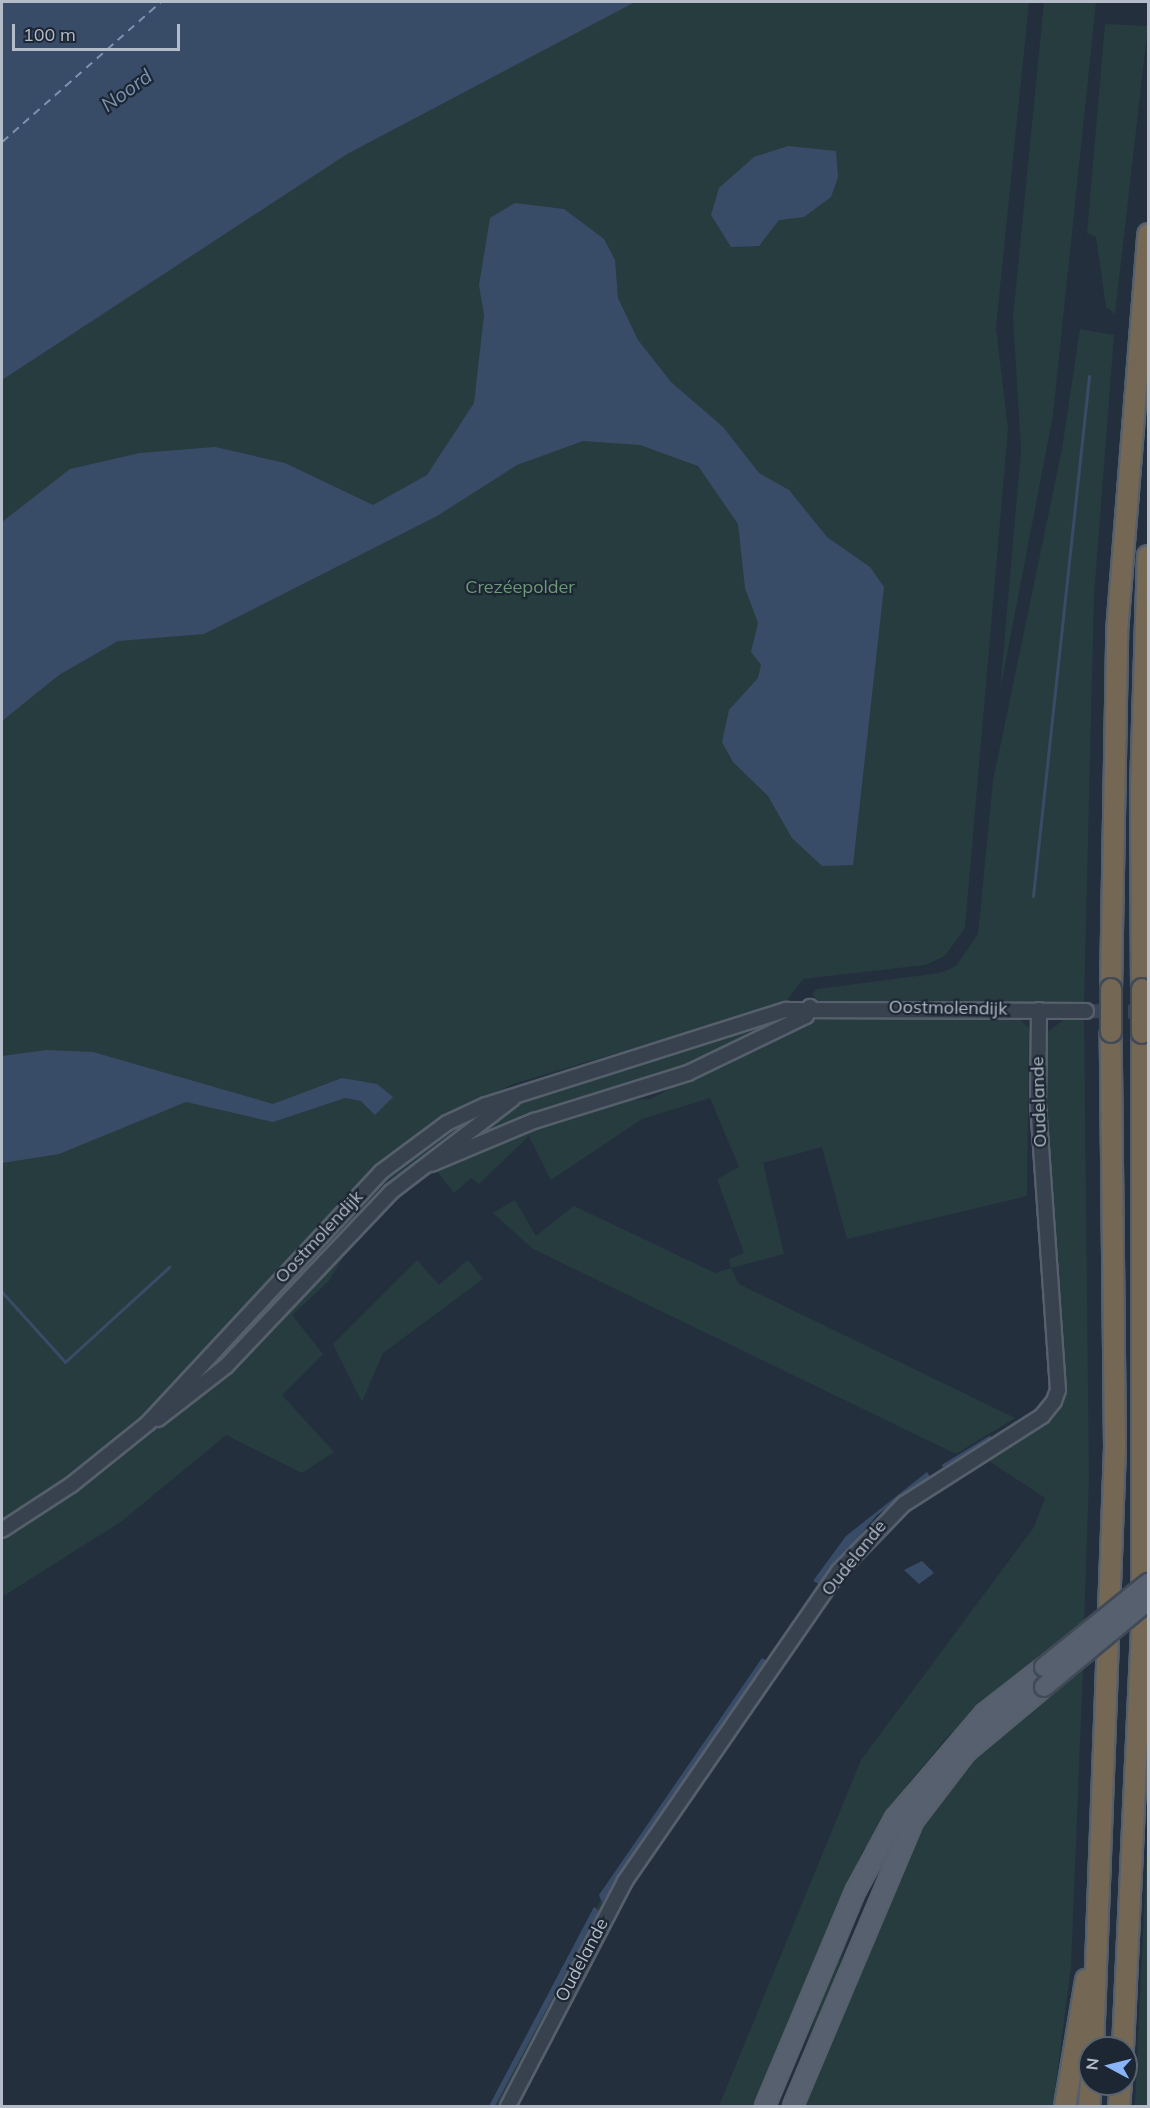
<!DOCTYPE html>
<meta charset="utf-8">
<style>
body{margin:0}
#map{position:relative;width:1150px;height:2108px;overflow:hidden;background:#242f3e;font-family:Mulish,sans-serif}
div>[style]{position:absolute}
.green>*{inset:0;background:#263c3f}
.water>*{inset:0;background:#394c67}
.stream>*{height:3px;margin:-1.5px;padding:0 1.5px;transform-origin:1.5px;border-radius:1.5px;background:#394c67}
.ferry>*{height:1.5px;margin-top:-0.75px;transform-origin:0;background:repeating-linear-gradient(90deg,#7c92b1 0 8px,transparent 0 14px)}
.minor-tunnel>*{height:14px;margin-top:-7px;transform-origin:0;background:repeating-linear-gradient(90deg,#3a4453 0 14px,transparent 0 21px)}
.roads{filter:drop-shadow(2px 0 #565f6c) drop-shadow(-2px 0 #565f6c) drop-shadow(0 2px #565f6c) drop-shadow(0 -2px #565f6c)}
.minor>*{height:14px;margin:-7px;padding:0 7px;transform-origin:7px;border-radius:7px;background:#38414e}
.major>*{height:18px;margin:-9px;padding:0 9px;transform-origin:9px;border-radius:9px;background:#56606e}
.highway>*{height:20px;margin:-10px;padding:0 10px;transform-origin:10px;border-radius:10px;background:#746855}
.bridges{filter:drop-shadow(2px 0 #414a57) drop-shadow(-2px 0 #414a57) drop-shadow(0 2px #414a57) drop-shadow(0 -2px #414a57)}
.major-bridge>*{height:18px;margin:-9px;padding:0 9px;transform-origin:9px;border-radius:9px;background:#56606e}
.highway-bridge>*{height:20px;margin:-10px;padding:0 10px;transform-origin:10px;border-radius:10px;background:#746855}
span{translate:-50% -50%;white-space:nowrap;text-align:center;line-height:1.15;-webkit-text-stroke:4.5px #1d2633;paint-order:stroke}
.park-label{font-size:18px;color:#6b9a76}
.street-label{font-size:18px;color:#b4bcc9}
.water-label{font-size:20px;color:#7c92b1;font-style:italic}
.frame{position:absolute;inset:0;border:3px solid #b4bcc9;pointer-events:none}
.north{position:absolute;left:1078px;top:2036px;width:60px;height:60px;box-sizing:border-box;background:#1d2633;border:2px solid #59626f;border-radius:50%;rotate:277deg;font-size:16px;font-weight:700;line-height:24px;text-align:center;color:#b4bcc9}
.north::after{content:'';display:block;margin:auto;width:21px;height:27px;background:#8ab4f8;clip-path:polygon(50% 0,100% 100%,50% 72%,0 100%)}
.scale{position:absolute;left:12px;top:24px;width:168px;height:27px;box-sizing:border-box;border:3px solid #b4bcc9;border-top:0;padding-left:8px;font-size:18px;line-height:21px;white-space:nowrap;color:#b4bcc9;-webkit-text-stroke:4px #1d2633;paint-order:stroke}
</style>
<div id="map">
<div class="green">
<div style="clip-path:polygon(617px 2px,1029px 2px,996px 327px,1008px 429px,965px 928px,945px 956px,925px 965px,803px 979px,785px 1003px,513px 1084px,443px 1120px,377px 1168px,136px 1424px,80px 1472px,2px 1523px,2px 371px,344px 145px)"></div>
<div style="clip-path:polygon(1044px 2px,1096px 2px,1053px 415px,1000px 691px,1021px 450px,1013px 317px)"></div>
<div style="clip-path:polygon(1105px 24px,1148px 26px,1115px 314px,1106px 307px,1096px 237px,1087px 233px)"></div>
<div style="clip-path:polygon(1080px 329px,1114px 335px,1094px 596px,1084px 1004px,820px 1003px,812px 994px,817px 989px,940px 973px,956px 966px,978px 934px,993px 781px,1062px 449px)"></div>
<div style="clip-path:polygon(793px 1014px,686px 1069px,442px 1157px,520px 1097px)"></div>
<div style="clip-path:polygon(811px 1016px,1017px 1017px,1029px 1028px,1027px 1196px,847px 1239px,822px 1147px,763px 1163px,784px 1254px,731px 1268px,739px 1284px,1015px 1418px,956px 1454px,533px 1249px,493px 1213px,515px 1200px,536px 1236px,574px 1206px,715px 1273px,731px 1268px,729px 1259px,744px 1253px,717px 1179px,739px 1167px,710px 1098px,642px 1119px,551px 1180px,529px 1136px,479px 1184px,471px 1178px,454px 1193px,435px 1169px,527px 1127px,616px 1100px,650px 1099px)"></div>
<div style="clip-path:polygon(1066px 1018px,1084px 1018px,1089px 1479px,1084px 1624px,948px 1736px,908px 1784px,861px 1854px,757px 2106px,719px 2106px,861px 1760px,1034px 1527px,1045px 1498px,989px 1461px,1061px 1408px,1043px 1059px,1046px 1033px)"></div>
<div style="clip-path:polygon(491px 1107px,435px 1153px,224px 1362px,173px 1403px,383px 1175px,460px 1121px)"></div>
<div style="clip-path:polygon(365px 1221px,329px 1281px,292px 1315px,323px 1354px,282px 1395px,334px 1452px,302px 1473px,226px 1435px,122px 1521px,2px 1597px,2px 1536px,96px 1473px,230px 1368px)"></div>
<div style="clip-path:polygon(417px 1260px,439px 1285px,468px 1260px,483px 1279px,383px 1353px,362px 1402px,333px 1344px)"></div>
<div style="clip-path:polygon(1083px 1668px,1071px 1967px,1053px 2106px,799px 2106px,887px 1888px,928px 1814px,958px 1774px,1018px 1715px)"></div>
<div style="clip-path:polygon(1148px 1797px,1148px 2106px,1135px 2106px,1148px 1825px)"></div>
<div style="clip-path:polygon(869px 1882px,829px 1993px,805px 2046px,837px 1954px)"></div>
<div style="clip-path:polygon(600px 1901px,608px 1904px,504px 2106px,495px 2106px)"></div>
</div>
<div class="water">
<div style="clip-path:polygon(2px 2px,635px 2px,347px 154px,2px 380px)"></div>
<div style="clip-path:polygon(788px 146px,836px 151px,838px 177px,831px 197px,804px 217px,779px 220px,759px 246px,731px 247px,711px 215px,719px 188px,754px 157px)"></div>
<div style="clip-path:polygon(515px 203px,564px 209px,604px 239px,615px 260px,618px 298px,638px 340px,671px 382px,723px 427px,759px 473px,789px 490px,827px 537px,870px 567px,884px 587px,853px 865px,822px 866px,792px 838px,768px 796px,733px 762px,722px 742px,729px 710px,758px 678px,761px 665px,751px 652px,758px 623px,745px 588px,738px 524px,698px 466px,640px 445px,583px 441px,517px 465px,437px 516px,204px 634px,118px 641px,59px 675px,2px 721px,2px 522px,70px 469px,140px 453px,215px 447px,285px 463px,373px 505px,427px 475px,474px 403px,484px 315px,479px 285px,490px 218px)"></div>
<div style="clip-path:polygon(47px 1050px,93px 1052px,273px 1104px,342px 1078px,377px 1084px,393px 1097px,375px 1115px,361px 1101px,345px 1098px,273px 1122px,186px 1102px,59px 1154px,2px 1163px,2px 1056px)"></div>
<div style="clip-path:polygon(927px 1472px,931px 1478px,877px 1515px,819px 1584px,813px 1581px,846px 1536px)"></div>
<div style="clip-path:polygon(922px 1561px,934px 1573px,919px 1584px,904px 1570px)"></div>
<div style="clip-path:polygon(762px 1658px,769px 1662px,602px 1903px,599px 1895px)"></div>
<div style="clip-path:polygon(594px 1907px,599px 1911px,495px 2106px,489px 2106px)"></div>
</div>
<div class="stream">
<div style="left:1033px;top:896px;width:523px;rotate:-83.85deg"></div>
<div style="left:2px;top:1292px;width:94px;rotate:48deg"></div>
<div style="left:65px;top:1362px;width:141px;rotate:-42.4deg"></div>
<div style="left:943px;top:1465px;width:54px;rotate:-31.3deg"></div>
</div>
<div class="ferry">
<div style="left:2px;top:142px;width:212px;rotate:-41.4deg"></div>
</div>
<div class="minor-tunnel">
<div style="left:1086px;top:1011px;width:62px;rotate:0.9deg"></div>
</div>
<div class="roads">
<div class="minor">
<div style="left:431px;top:1164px;width:112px;rotate:-22.7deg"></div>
<div style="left:534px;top:1121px;width:161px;rotate:-17.3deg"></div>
<div style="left:688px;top:1073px;width:131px;rotate:-25.8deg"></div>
<div style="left:806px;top:1016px;width:10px;rotate:-66deg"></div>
<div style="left:158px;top:1419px;width:86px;rotate:-37.9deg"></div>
<div style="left:226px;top:1366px;width:240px;rotate:-46.5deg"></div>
<div style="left:391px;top:1192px;width:153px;rotate:-37.5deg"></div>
<div style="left:2px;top:1530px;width:82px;rotate:-33.1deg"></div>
<div style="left:71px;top:1485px;width:99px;rotate:-38.8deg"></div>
<div style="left:148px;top:1423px;width:342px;rotate:-47.1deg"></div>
<div style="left:381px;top:1172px;width:82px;rotate:-36.6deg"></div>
<div style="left:447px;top:1123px;width:43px;rotate:-24.8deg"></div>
<div style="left:486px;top:1105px;width:315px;rotate:-17.6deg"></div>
<div style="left:786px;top:1010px;width:300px;rotate:0.2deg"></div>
<div style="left:508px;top:2106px;width:254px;rotate:-62.5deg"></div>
<div style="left:625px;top:1881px;width:377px;rotate:-55.4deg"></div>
<div style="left:839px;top:1571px;width:93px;rotate:-45.9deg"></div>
<div style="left:904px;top:1504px;width:164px;rotate:-32.5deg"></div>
<div style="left:1042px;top:1416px;width:19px;rotate:-51deg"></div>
<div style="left:1054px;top:1401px;width:12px;rotate:-70deg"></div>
<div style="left:1058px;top:1390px;width:284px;rotate:-94deg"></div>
<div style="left:1038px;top:1107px;width:97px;rotate:-89.4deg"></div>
</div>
<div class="major">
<div style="left:765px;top:2106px;width:234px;rotate:-67.2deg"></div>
<div style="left:856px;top:1890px;width:82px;rotate:-61.6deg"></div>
<div style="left:895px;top:1818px;width:138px;rotate:-49.4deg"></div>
<div style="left:985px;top:1713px;width:75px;rotate:-37.9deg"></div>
<div style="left:793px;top:2106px;width:311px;rotate:-67.1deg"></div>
<div style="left:914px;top:1820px;width:86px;rotate:-52.6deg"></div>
<div style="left:966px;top:1752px;width:102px;rotate:-39.8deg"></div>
</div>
<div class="highway">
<div style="left:1111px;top:989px;width:357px;rotate:-89deg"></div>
<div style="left:1117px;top:632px;width:399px;rotate:-85.5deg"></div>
<div style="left:1142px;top:989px;width:199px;rotate:-90.3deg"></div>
<div style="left:1141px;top:790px;width:234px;rotate:-88.3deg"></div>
<div style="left:1093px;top:2048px;width:601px;rotate:-87.9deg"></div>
<div style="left:1115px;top:1447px;width:415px;rotate:-90.6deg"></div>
<div style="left:1123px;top:2048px;width:417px;rotate:-87.4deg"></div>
<div style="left:1142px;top:1631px;width:598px;rotate:-90deg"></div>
<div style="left:1065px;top:2106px;width:128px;rotate:-80.5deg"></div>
<div style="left:1089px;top:2106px;width:22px;rotate:-85deg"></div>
<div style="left:1119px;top:2106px;width:22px;rotate:-85deg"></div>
</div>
</div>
<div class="bridges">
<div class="major-bridge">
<div style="left:1044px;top:1667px;width:134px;rotate:-38.9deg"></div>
<div style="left:1044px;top:1687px;width:135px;rotate:-39.6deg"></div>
</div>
<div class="highway-bridge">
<div style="left:1111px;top:989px;width:43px;rotate:90deg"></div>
<div style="left:1142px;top:989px;width:44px;rotate:90deg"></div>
</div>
</div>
<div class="park-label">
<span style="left:520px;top:587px">Crezéepolder</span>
</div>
<div class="street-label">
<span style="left:948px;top:1008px;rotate:1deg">Oostmolendijk</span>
<span style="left:1039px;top:1102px;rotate:-92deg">Oudelande</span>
<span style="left:319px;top:1237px;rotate:-47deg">Oostmolendijk</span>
<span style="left:854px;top:1558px;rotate:-51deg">Oudelande</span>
<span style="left:582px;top:1960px;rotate:-62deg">Oudelande</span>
</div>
<div class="water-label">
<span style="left:126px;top:90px;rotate:-36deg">Noord</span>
</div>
<div class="frame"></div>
<div class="north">N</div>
<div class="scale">100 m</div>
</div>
